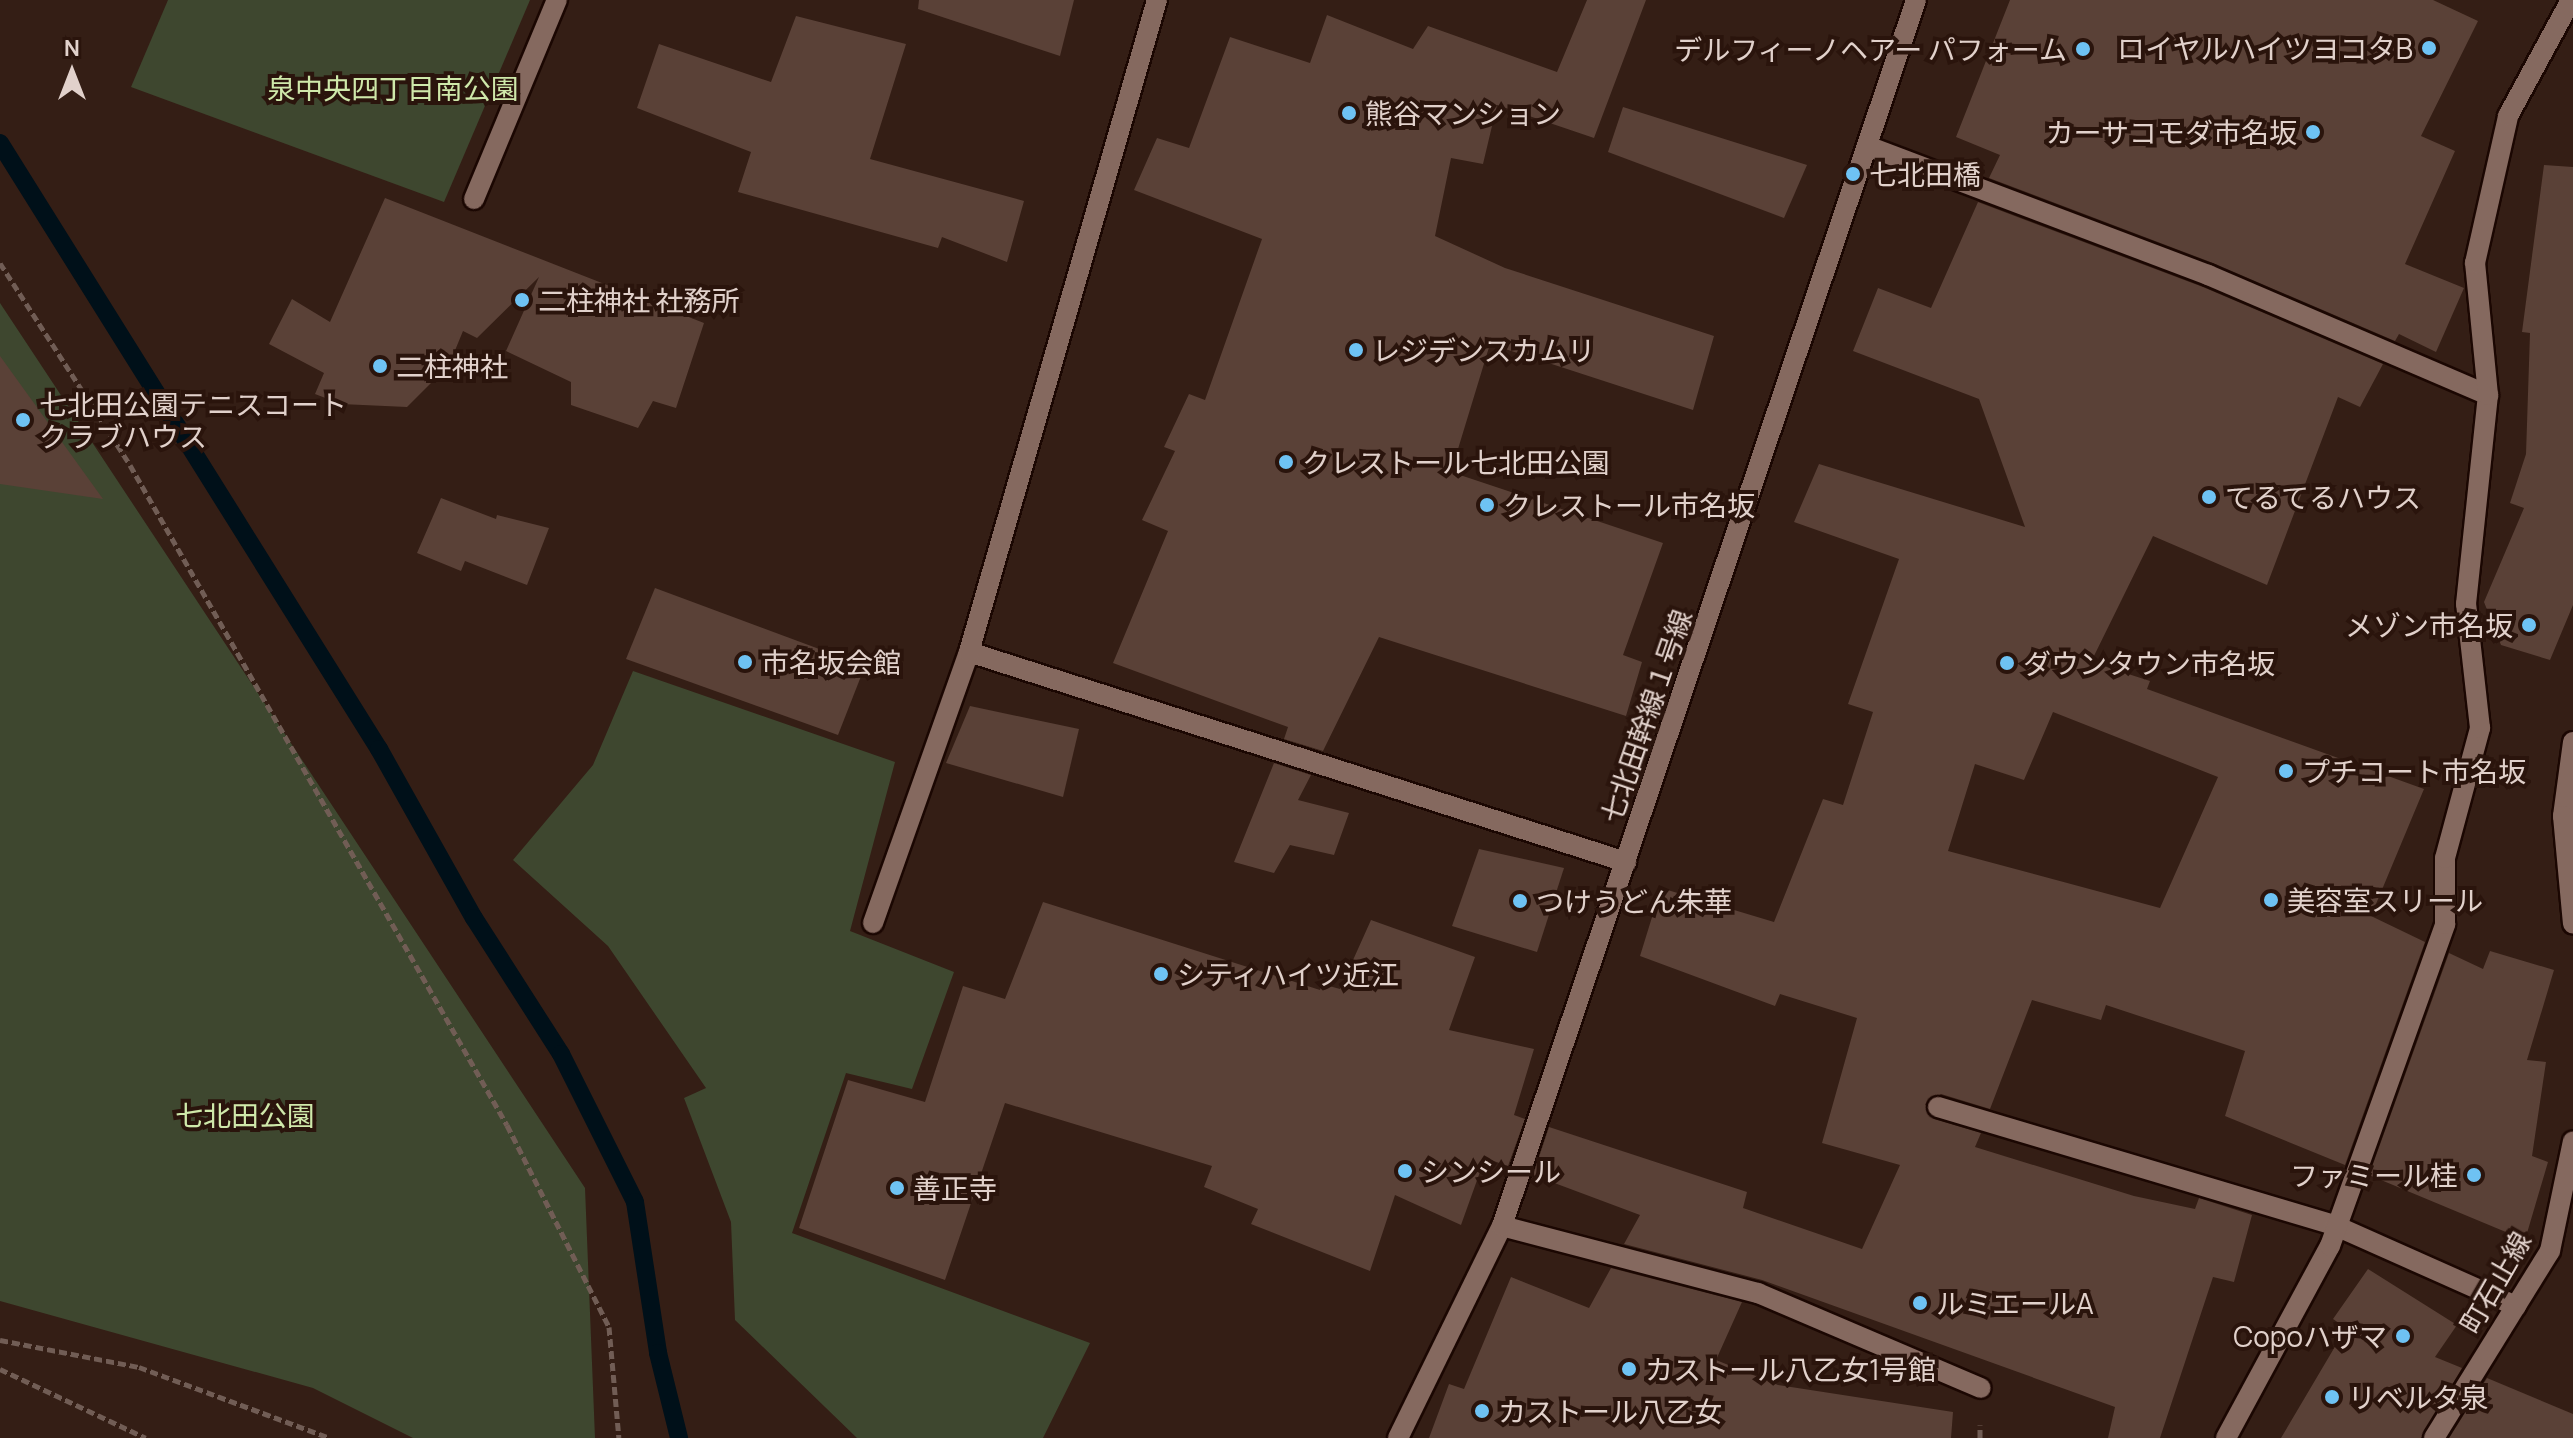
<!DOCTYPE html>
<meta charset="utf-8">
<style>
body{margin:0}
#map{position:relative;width:2573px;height:1438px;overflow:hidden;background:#341e15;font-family:Manrope,"Noto Sans JP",sans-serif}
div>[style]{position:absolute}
.green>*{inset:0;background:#3e472f}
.stream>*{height:18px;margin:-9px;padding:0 9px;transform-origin:9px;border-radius:9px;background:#001019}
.building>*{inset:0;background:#5a4137}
.path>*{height:5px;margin-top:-2.5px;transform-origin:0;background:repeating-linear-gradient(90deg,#715d55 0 8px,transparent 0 12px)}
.roads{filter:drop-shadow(2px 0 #1b0702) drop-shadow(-2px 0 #1b0702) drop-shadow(0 2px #1b0702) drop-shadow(0 -2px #1b0702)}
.minor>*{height:20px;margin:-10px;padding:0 10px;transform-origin:10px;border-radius:10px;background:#85695f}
.dots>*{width:22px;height:22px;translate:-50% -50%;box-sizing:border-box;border:4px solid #2a140c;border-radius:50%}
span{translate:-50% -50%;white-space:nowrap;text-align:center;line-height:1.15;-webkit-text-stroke:8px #2a140c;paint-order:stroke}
.poi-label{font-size:28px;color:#e1d1cb}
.right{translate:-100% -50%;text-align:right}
.left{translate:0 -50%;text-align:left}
.park-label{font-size:28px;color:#cfe8aa}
.street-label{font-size:28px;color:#e1d1cb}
.north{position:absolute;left:32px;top:32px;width:80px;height:80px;-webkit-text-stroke:6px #2a140c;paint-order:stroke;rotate:0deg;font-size:22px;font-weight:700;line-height:32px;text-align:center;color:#e1d1cb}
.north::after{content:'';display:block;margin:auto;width:28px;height:36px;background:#e1d1cb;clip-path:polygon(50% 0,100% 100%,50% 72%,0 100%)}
</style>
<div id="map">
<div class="green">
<div style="clip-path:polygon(168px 0,530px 0,444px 202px,131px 87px)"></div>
<div style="clip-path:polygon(0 303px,585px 1188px,595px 1438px,413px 1438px,313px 1388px,0 1301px)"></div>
<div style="clip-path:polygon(633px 671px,895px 762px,850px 931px,954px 972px,912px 1089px,846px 1073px,792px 1233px,1090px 1343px,1043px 1438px,857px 1438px,735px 1320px,731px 1222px,684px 1098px,706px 1088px,608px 946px,513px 860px,593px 765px)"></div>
</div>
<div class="stream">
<div style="left:0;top:143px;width:715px;rotate:57.98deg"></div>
<div style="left:379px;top:749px;width:194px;rotate:60.7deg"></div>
<div style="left:474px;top:918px;width:161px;rotate:57.4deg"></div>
<div style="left:561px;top:1054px;width:165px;rotate:63.4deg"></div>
<div style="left:635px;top:1202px;width:153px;rotate:81.3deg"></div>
<div style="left:658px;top:1353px;width:88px;rotate:76.1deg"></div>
</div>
<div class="building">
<div style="clip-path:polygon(919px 0,1074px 0,1060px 56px,918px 9px)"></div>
<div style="clip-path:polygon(1587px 0,1646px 0,1594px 138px,1497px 105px,1483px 164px,1451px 158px,1435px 236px,1505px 268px,1714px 336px,1693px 410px,1490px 344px,1451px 472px,1663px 543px,1623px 655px,1642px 662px,1626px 716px,1379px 637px,1323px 751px,1284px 739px,1288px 727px,1113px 663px,1168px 531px,1142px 520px,1175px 451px,1164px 447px,1189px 394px,1205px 400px,1262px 239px,1134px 190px,1157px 138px,1189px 148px,1230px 37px,1310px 63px,1327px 15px,1413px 49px,1428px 26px,1557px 72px)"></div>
<div style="clip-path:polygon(2010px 0,2433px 0,2478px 21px,2421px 136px,2455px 151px,2405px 264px,2464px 288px,2436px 352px,2399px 334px,2395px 341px,2213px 263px,1989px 178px,2000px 155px,1956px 137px)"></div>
<div style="clip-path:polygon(796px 16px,906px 44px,870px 159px,1024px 201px,1007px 262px,942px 237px,938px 248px,738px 192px,751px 152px,637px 108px,659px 44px,771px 82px)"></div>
<div style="clip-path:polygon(1623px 107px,1807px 165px,1784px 218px,1608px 152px)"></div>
<div style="clip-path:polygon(2544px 165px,2573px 167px,2573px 605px,2550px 660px,2501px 645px,2484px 602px,2524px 508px,2510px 503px,2526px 454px,2530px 333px,2522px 332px)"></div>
<div style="clip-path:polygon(385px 198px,704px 323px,676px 408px,653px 401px,638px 428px,571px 405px,571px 382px,506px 351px,539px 277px,477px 338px,463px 331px,449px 365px,407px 407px,341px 404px,315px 394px,324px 373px,269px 344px,292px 299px,330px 322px)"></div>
<div style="clip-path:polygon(evenodd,1978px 202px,2203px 287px,2383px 364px,2360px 407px,2338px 397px,2267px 585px,2153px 536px,2091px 662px,2150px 681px,2147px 689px,2424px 789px,2371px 916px,2425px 942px,2345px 1165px,2225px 1116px,2245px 1051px,2106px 1005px,2101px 1020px,2032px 1000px,1990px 1109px,1941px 1094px,1925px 1104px,1934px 1119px,1981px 1133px,1975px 1147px,2134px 1196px,2195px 1209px,2199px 1198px,2252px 1215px,2234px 1282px,2213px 1277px,2160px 1438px,2108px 1438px,2115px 1407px,1762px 1280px,1624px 1244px,1640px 1215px,1533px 1175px,1549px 1127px,1747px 1192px,1743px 1208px,1862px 1249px,1900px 1165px,1822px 1143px,1857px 1018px,1780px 994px,1775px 1006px,1640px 956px,1661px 888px,1774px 922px,1823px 799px,1843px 805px,1873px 712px,1848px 704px,1899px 559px,1794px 522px,1819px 464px,2025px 527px,1979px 399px,1853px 351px,1878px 288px,1931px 308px,1978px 202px,2053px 712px,2218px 777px,2160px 908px,1948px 851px,1975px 764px,2024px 780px,2053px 712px)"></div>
<div style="clip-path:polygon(0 356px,103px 499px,0 484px)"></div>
<div style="clip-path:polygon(441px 498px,496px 519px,497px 515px,549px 528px,527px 585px,465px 561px,461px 571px,417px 553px)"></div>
<div style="clip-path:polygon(655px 588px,865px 666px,838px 735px,626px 659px)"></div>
<div style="clip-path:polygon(970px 706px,1079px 729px,1063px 797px,946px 763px)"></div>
<div style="clip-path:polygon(1274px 763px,1311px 775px,1298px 800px,1349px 813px,1334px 855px,1290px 845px,1274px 873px,1234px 862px)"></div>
<div style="clip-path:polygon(1479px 849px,1564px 868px,1537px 952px,1452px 926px)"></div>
<div style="clip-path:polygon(1043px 902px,1320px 990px,1322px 984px,1340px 989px,1371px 920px,1475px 957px,1449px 1030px,1534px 1049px,1514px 1115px,1525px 1119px,1508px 1166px,1485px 1158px,1461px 1225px,1395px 1195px,1370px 1271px,1251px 1224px,1258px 1209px,1204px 1187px,1212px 1166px,1005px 1103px,945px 1280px,799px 1228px,848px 1080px,925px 1102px,963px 986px,1005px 999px)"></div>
<div style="clip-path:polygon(2490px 951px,2554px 970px,2527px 1060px,2546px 1062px,2532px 1156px,2548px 1162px,2525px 1240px,2369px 1175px,2449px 953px,2483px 969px)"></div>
<div style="clip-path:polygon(1611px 1268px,1742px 1302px,1716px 1360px,1778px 1385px,1953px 1412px,1951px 1438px,1429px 1438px,1449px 1384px,1464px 1389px,1511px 1277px,1589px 1308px)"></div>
<div style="clip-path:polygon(2368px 1269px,2457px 1325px,2435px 1357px,2462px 1368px,2421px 1438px,2281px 1438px,2346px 1328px,2333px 1319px)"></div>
<div style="clip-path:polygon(2487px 1378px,2573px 1414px,2573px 1438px,2449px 1438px)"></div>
</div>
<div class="path">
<div style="left:0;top:263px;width:240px;rotate:57.2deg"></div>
<div style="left:130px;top:465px;width:760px;rotate:60.26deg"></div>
<div style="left:507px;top:1125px;width:226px;rotate:63.2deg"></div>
<div style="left:609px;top:1327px;width:111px;rotate:84.9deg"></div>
<div style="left:0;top:1340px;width:142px;rotate:11deg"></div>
<div style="left:139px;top:1367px;width:204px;rotate:20.4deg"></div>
<div style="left:0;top:1369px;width:161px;rotate:25.3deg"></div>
<div style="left:1980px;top:1438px;width:13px;rotate:-90deg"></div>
</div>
<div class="roads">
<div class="minor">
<div style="left:1867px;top:146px;width:365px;rotate:20.7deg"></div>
<div style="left:2208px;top:275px;width:305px;rotate:23.2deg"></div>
<div style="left:474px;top:199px;width:216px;rotate:-67.4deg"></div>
<div style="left:969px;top:652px;width:690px;rotate:17.73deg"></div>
<div style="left:2573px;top:742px;width:75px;rotate:97.7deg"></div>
<div style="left:2563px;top:816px;width:108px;rotate:84.7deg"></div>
<div style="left:873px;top:923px;width:288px;rotate:-70.5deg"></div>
<div style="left:969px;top:652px;width:679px;rotate:-73.92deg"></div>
<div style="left:1938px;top:1107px;width:415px;rotate:16.6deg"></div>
<div style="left:2336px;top:1226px;width:197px;rotate:24deg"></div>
<div style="left:1502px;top:1226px;width:265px;rotate:14.7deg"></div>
<div style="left:1758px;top:1293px;width:242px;rotate:23.1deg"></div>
<div style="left:1398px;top:1438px;width:236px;rotate:-63.9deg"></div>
<div style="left:1502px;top:1226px;width:1294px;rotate:-71.34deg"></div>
<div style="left:2226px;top:1438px;width:218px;rotate:-61.6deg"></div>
<div style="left:2330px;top:1246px;width:342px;rotate:-70.3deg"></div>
<div style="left:2445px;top:924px;width:66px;rotate:-90deg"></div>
<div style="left:2445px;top:858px;width:135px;rotate:-74.9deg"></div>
<div style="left:2480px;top:728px;width:125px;rotate:-96.4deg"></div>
<div style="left:2466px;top:604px;width:210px;rotate:-84deg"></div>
<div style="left:2488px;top:395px;width:133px;rotate:-95.6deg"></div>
<div style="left:2475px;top:263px;width:151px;rotate:-77.3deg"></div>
<div style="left:2508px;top:116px;width:132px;rotate:-61.5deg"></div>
<div style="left:2434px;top:1438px;width:220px;rotate:-58.2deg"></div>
<div style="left:2550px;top:1251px;width:112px;rotate:-78.2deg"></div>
</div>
</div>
<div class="dots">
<div style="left:2429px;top:48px;background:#6ec2f3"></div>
<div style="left:2083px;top:49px;background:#6ec2f3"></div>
<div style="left:1349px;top:113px;background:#6ec2f3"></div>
<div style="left:2313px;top:132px;background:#6ec2f3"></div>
<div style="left:1853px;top:174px;background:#6ec2f3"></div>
<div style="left:522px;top:300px;background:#6ec2f3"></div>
<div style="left:1356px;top:350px;background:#6ec2f3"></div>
<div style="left:380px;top:366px;background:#6ec2f3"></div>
<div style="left:23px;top:420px;background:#6ec2f3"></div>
<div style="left:1286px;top:462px;background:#6ec2f3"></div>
<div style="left:2209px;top:497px;background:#6ec2f3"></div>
<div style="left:1487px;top:505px;background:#6ec2f3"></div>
<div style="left:2529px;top:625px;background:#6ec2f3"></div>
<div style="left:745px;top:662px;background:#6ec2f3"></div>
<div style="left:2007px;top:663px;background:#6ec2f3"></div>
<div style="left:2286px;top:771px;background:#6ec2f3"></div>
<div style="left:2271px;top:900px;background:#6ec2f3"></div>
<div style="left:1520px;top:901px;background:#6ec2f3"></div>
<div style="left:1161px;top:974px;background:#6ec2f3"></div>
<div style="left:1405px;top:1171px;background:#6ec2f3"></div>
<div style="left:2474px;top:1175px;background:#6ec2f3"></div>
<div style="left:897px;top:1188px;background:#6ec2f3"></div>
<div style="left:1920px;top:1303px;background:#6ec2f3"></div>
<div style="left:2403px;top:1336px;background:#6ec2f3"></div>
<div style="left:1629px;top:1369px;background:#6ec2f3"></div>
<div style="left:2332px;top:1397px;background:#6ec2f3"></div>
<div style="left:1482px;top:1411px;background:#6ec2f3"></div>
</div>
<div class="poi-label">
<span class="right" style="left:2413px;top:48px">ロイヤルハイツヨコタB</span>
<span class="right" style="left:2067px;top:49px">デルフィーノヘアー パフォーム</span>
<span class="left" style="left:1365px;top:113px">熊谷マンション</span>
<span class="right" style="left:2297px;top:132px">カーサコモダ市名坂</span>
<span class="left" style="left:1869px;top:174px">七北田橋</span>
<span class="left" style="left:538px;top:300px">二柱神社 社務所</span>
<span class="left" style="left:1372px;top:350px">レジデンスカムリ</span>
<span class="left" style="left:396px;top:366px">二柱神社</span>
<span class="left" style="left:39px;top:420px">七北田公園テニスコート<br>クラブハウス</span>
<span class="left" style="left:1302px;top:462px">クレストール七北田公園</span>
<span class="left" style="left:2225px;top:497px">てるてるハウス</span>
<span class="left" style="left:1503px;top:505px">クレストール市名坂</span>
<span class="right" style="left:2513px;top:625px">メゾン市名坂</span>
<span class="left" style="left:761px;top:662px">市名坂会館</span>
<span class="left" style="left:2023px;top:663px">ダウンタウン市名坂</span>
<span class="left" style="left:2302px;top:771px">プチコート市名坂</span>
<span class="left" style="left:2287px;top:900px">美容室スリール</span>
<span class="left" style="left:1536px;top:901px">つけうどん朱華</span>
<span class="left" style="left:1177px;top:974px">シティハイツ近江</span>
<span class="left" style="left:1421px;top:1171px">シンシール</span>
<span class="right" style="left:2458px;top:1175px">ファミール桂</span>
<span class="left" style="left:913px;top:1188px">善正寺</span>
<span class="left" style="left:1936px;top:1303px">ルミエールA</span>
<span class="right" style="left:2387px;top:1336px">Copoハザマ</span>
<span class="left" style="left:1645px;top:1369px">カストール八乙女1号館</span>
<span class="left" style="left:2348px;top:1397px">リベルタ泉</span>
<span class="left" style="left:1498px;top:1411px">カストール八乙女</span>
</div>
<div class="park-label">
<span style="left:393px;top:88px">泉中央四丁目南公園</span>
<span style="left:245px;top:1115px">七北田公園</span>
</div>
<div class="street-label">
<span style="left:1646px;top:716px;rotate:-71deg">七北田幹線１号線</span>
<span style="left:2495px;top:1282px;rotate:-60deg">町石止線</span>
</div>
<div class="north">N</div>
</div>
